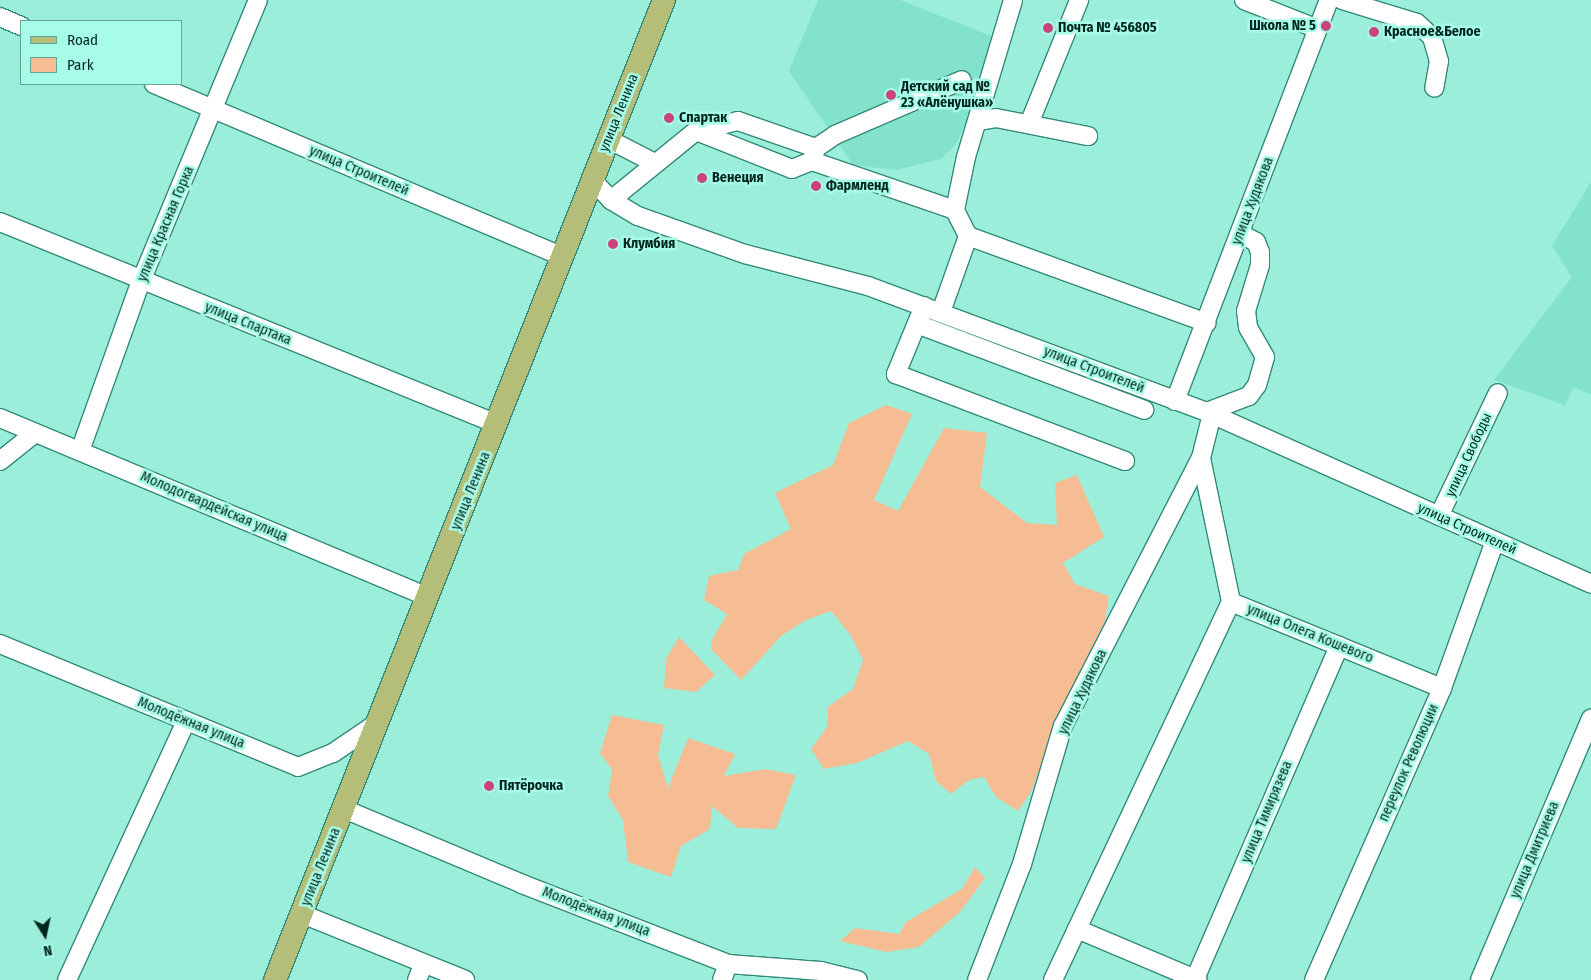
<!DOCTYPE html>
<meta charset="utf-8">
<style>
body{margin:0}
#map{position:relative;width:1591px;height:980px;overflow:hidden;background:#9aeeda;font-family:"Fira Sans Condensed",sans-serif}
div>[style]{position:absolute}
.built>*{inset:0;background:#83e2cc}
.green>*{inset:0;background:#f6bd94}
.roads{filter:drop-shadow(1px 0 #338a78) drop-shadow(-1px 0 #338a78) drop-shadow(0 1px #338a78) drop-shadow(0 -1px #338a78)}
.minor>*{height:18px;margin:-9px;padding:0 9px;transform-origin:9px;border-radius:9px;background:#fff}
.major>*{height:22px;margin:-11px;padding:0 11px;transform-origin:11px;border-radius:11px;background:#b5be79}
.dots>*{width:14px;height:14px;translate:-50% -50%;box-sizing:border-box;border:2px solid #a7fce7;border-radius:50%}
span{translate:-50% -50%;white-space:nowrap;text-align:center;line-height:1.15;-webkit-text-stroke:5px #a7fce7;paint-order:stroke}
.poi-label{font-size:14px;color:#01261f;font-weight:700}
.right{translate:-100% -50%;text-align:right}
.left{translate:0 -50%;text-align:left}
.street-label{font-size:14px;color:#01261f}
.legend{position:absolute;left:20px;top:20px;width:162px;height:65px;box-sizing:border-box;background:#a7fce7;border:1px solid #65a697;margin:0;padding:6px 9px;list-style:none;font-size:15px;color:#01261f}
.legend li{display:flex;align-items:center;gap:10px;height:25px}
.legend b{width:25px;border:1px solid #65a697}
.north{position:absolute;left:20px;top:910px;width:50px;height:50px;-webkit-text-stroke:4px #a7fce7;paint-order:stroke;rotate:170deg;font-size:14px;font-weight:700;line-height:20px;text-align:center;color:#01261f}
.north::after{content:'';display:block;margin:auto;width:18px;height:22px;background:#01261f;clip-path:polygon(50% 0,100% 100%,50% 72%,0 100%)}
</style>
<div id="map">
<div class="built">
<div style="clip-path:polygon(818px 0,900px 0,996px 38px,969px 116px,956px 144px,941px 159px,896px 170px,853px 165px,789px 71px)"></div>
<div style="clip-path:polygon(1591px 182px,1591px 395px,1574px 387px,1565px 405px,1494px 380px,1572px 277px,1552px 246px)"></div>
</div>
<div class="green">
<div style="clip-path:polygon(886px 405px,912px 414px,874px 500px,898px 511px,944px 428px,987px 433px,980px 487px,1027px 523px,1057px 525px,1055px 483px,1077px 475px,1104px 537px,1063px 563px,1075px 584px,1109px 596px,1105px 621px,1053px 731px,1032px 790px,1018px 811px,996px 797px,984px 777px,969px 780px,951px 794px,936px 781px,929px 754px,908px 741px,857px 763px,824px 769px,811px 749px,827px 727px,828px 707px,853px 689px,863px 660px,850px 634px,831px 611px,806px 620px,781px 636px,741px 680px,711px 649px,712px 640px,727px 614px,704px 600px,709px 576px,738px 570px,744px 554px,791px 529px,775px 493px,833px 465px,849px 423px)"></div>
<div style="clip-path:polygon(679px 637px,715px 675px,696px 692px,664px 688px,666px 659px)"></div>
<div style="clip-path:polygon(612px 715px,664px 725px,658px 755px,668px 788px,688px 738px,735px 754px,724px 776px,765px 769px,796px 775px,776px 829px,738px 828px,712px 806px,710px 829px,681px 846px,671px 877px,628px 862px,623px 820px,608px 796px,612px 770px,600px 753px)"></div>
<div style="clip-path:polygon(975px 867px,985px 878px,960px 912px,919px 947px,887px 952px,840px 941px,855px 928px,899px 934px,906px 922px,962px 889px)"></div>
</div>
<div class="roads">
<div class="minor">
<div style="left:1244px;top:0;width:79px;rotate:21.4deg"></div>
<div style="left:1342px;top:0;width:78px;rotate:17deg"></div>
<div style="left:1417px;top:23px;width:21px;rotate:43deg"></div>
<div style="left:1432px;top:37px;width:25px;rotate:74deg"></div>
<div style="left:1439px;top:61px;width:27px;rotate:100deg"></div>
<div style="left:0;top:17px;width:23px;rotate:23deg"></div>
<div style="left:154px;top:84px;width:444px;rotate:22.9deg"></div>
<div style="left:979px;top:121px;width:17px;rotate:-10deg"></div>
<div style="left:996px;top:118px;width:94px;rotate:11.1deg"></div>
<div style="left:1029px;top:124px;width:134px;rotate:-68deg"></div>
<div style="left:696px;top:131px;width:43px;rotate:-13.4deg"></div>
<div style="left:738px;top:121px;width:83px;rotate:19.1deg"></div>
<div style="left:608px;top:139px;width:53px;rotate:27.1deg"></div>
<div style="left:812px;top:161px;width:14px;rotate:-73deg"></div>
<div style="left:816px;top:148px;width:23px;rotate:-34deg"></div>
<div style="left:835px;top:135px;width:138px;rotate:-23.4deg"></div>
<div style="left:592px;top:180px;width:28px;rotate:46deg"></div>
<div style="left:611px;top:200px;width:31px;rotate:31deg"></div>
<div style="left:638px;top:216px;width:114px;rotate:19.6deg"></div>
<div style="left:745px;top:254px;width:127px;rotate:14.6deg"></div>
<div style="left:868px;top:286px;width:362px;rotate:20.4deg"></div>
<div style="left:1207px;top:412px;width:421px;rotate:24.1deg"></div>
<div style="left:611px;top:200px;width:109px;rotate:-39.1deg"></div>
<div style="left:696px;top:131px;width:103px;rotate:21.6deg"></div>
<div style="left:792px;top:169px;width:22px;rotate:-22deg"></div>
<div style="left:812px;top:161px;width:151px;rotate:18.9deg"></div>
<div style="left:0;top:222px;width:536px;rotate:22.12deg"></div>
<div style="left:968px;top:236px;width:254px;rotate:20deg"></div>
<div style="left:924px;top:306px;width:74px;rotate:112.4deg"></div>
<div style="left:896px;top:374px;width:245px;rotate:20.8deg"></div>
<div style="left:941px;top:312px;width:81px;rotate:-70.4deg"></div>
<div style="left:968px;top:236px;width:29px;rotate:-117deg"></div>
<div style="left:955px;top:210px;width:54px;rotate:-78.3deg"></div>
<div style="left:966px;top:157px;width:164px;rotate:-73.3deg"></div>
<div style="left:917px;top:324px;width:243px;rotate:20.7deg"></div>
<div style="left:1175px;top:401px;width:430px;rotate:-69deg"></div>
<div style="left:1207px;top:412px;width:45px;rotate:-20.9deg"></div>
<div style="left:1249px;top:396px;width:14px;rotate:-54deg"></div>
<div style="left:1257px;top:385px;width:29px;rotate:-74deg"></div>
<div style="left:1265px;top:357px;width:34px;rotate:-120deg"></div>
<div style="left:1248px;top:327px;width:16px;rotate:-97deg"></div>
<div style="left:1246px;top:311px;width:48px;rotate:-73.1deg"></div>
<div style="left:1260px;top:265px;width:13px;rotate:-90deg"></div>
<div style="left:1260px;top:252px;width:11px;rotate:-112deg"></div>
<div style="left:1256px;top:242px;width:17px;rotate:-152deg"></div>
<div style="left:0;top:418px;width:464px;rotate:22.7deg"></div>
<div style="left:80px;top:451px;width:181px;rotate:-70.3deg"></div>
<div style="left:141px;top:281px;width:304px;rotate:-67.4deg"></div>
<div style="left:1201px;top:458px;width:147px;rotate:78.2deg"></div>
<div style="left:1231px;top:602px;width:228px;rotate:22.2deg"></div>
<div style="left:0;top:461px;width:45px;rotate:-38.7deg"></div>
<div style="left:1439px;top:516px;width:136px;rotate:-64.4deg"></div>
<div style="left:0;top:644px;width:322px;rotate:22.4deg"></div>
<div style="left:298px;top:767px;width:38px;rotate:-22deg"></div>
<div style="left:333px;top:753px;width:53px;rotate:-34.3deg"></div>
<div style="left:344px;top:809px;width:193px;rotate:22.8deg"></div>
<div style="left:522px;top:884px;width:221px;rotate:21.2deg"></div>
<div style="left:728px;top:964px;width:93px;rotate:4.3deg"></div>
<div style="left:821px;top:971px;width:38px;rotate:14deg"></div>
<div style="left:302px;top:914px;width:176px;rotate:22deg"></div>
<div style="left:1077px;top:929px;width:131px;rotate:22.9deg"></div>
<div style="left:1195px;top:979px;width:363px;rotate:-66.6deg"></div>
<div style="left:67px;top:980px;width:285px;rotate:-65.3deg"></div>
<div style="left:417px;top:980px;width:18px;rotate:-68deg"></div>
<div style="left:722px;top:980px;width:17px;rotate:-69deg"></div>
<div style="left:977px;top:980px;width:124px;rotate:-68.8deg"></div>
<div style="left:1022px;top:864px;width:144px;rotate:-73.5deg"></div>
<div style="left:1063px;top:726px;width:301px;rotate:-62.8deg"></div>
<div style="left:1201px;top:458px;width:45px;rotate:-76deg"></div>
<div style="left:1053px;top:980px;width:418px;rotate:-64.8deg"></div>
<div style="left:1314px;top:980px;width:319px;rotate:-66.3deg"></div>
<div style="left:1442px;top:688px;width:156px;rotate:-70.2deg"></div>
<div style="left:1480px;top:980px;width:284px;rotate:-67deg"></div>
</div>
<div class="major">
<div style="left:275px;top:980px;width:1054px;rotate:-68.35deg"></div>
</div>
</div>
<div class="dots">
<div style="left:1326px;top:26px;background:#cb427e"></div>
<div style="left:1048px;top:28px;background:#cb427e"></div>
<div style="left:1374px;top:32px;background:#cb427e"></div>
<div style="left:891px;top:95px;background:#cb427e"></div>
<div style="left:669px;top:118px;background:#cb427e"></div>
<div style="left:702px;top:178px;background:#cb427e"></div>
<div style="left:816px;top:186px;background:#cb427e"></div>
<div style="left:613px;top:244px;background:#cb427e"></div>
<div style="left:489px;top:786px;background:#cb427e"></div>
</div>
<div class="poi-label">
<span class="right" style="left:1316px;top:26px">Школа № 5</span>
<span class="left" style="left:1058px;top:28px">Почта № 456805</span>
<span class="left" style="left:1384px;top:32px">Красное&amp;Белое</span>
<span class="left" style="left:901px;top:95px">Детский сад №<br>23 «Алёнушка»</span>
<span class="left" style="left:679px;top:118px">Спартак</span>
<span class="left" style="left:712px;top:178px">Венеция</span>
<span class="left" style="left:826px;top:186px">Фармленд</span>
<span class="left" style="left:623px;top:244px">Клумбия</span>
<span class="left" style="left:499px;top:786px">Пятёрочка</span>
</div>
<div class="street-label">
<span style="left:619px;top:113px;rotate:-68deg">улица Ленина</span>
<span style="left:359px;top:171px;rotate:23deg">улица Строителей</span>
<span style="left:1253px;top:201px;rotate:-69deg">улица Худякова</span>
<span style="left:166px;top:224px;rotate:-67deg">улица Красная Горка</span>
<span style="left:248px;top:324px;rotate:22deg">улица Спартака</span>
<span style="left:1094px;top:370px;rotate:21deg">улица Строителей</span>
<span style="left:1469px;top:455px;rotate:-65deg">улица Свободы</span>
<span style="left:471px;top:491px;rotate:-68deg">улица Ленина</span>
<span style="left:214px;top:507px;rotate:23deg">Молодогвардейская улица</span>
<span style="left:1467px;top:529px;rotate:24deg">улица Строителей</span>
<span style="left:1310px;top:634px;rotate:22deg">улица Олега Кошевого</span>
<span style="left:1083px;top:692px;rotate:-64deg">улица Худякова</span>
<span style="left:191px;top:723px;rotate:22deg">Молодёжная улица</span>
<span style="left:1409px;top:763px;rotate:-66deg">переулок Революции</span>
<span style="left:1267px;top:812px;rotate:-67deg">улица Тимирязева</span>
<span style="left:1535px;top:850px;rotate:-67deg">улица Дмитриева</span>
<span style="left:321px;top:867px;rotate:-68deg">улица Ленина</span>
<span style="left:596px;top:912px;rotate:21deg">Молодёжная улица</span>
</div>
<ul class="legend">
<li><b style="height:6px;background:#b5be79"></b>Road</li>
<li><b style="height:14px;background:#f6bd94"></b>Park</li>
</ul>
<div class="north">N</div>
</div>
